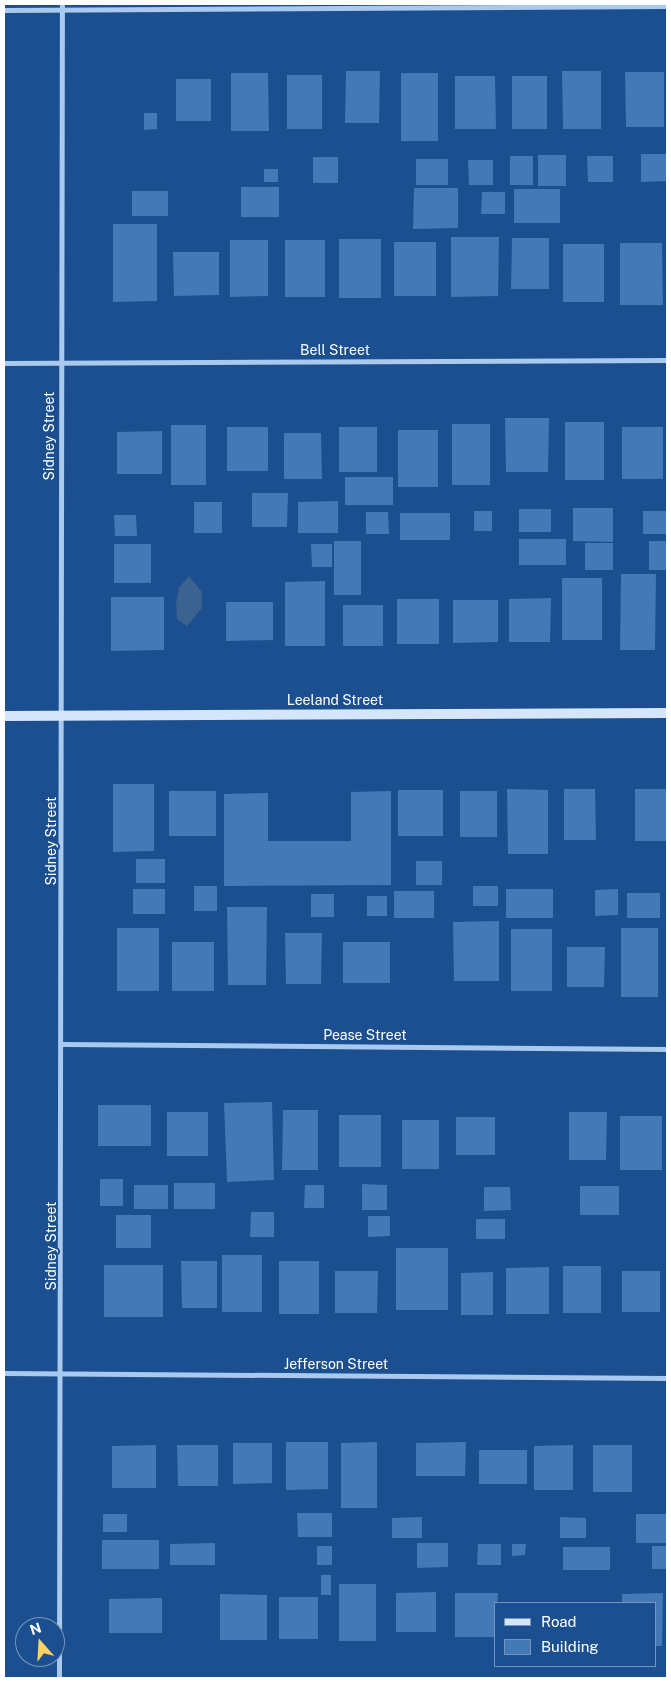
<!DOCTYPE html>
<style>
body{margin:0}
#map{position:relative;width:671px;height:1682px;overflow:hidden;background:#1b4f8f;font-family:"Public Sans",sans-serif}
div>[style]{position:absolute}
.water>*{inset:0;background:#3c6290}
.building>*{inset:0;background:#4478b7}
.minor>*{height:5px;margin:-2.5px;padding:0 2.5px;transform-origin:2.5px;border-radius:2.5px;background:#a9c9ee}
.secondary>*{height:10px;margin:-5px;padding:0 5px;transform-origin:5px;border-radius:5px;background:#d6e6fa}
span{translate:-50% -50%;white-space:nowrap;text-align:center;line-height:1.15;-webkit-text-stroke:4px #1b4f8f;paint-order:stroke}
.street-label{font-size:14px;color:#fff}
.frame{position:absolute;inset:0;border:5px solid #fff;pointer-events:none}
.legend{position:absolute;left:494px;top:1602px;width:162px;height:65px;box-sizing:border-box;background:#1b4f8f;border:1px solid #7695bc;margin:0;padding:6px 9px;list-style:none;font-size:15px;color:#fff}
.legend li{display:flex;align-items:center;gap:10px;height:25px}
.legend b{width:25px;border:1px solid #7695bc}
.north{position:absolute;left:15px;top:1617px;width:50px;height:50px;box-sizing:border-box;background:#1b4f8f;border:1px solid #7695bc;border-radius:50%;rotate:341deg;font-size:14px;font-weight:700;line-height:20px;text-align:center;color:#fff}
.north::after{content:'';display:block;margin:auto;width:18px;height:22px;background:#ffd166;clip-path:polygon(50% 0,100% 100%,50% 72%,0 100%)}
</style>
<div id="map">
<div class="water">
<div style="clip-path:polygon(189px 576px,202px 592px,202px 608px,187px 626px,177px 619px,176px 604px,179px 588px)"></div>
</div>
<div class="building">
<div style="clip-path:polygon(346px 71px,380px 71px,379px 123px,345px 123px)"></div>
<div style="clip-path:polygon(562px 71px,601px 71px,601px 129px,563px 129px)"></div>
<div style="clip-path:polygon(625px 72px,664px 72px,664px 127px,626px 127px)"></div>
<div style="clip-path:polygon(231px 73px,268px 73px,269px 131px,231px 131px)"></div>
<div style="clip-path:polygon(401px 73px,438px 73px,438px 141px,401px 141px)"></div>
<div style="clip-path:polygon(287px 75px,322px 75px,322px 129px,287px 129px)"></div>
<div style="clip-path:polygon(455px 76px,495px 76px,496px 129px,455px 129px)"></div>
<div style="clip-path:polygon(512px 76px,547px 76px,547px 129px,512px 129px)"></div>
<div style="clip-path:polygon(176px 79px,211px 79px,211px 121px,176px 121px)"></div>
<div style="clip-path:polygon(144px 113px,157px 113px,157px 129px,144px 130px)"></div>
<div style="clip-path:polygon(641px 154px,667px 154px,667px 181px,641px 182px)"></div>
<div style="clip-path:polygon(538px 155px,566px 155px,566px 186px,538px 186px)"></div>
<div style="clip-path:polygon(510px 156px,533px 156px,533px 185px,510px 185px)"></div>
<div style="clip-path:polygon(587px 156px,613px 156px,613px 182px,588px 182px)"></div>
<div style="clip-path:polygon(313px 157px,338px 157px,338px 183px,313px 183px)"></div>
<div style="clip-path:polygon(416px 159px,448px 159px,448px 185px,416px 185px)"></div>
<div style="clip-path:polygon(468px 160px,493px 160px,493px 185px,469px 185px)"></div>
<div style="clip-path:polygon(264px 169px,278px 169px,278px 182px,264px 182px)"></div>
<div style="clip-path:polygon(241px 187px,279px 187px,279px 217px,241px 217px)"></div>
<div style="clip-path:polygon(414px 188px,458px 188px,458px 228px,413px 229px)"></div>
<div style="clip-path:polygon(514px 189px,560px 189px,560px 223px,514px 223px)"></div>
<div style="clip-path:polygon(132px 191px,168px 191px,168px 216px,132px 216px)"></div>
<div style="clip-path:polygon(482px 192px,505px 192px,505px 214px,481px 214px)"></div>
<div style="clip-path:polygon(113px 224px,157px 224px,157px 301px,113px 302px)"></div>
<div style="clip-path:polygon(451px 237px,499px 237px,498px 296px,451px 297px)"></div>
<div style="clip-path:polygon(512px 238px,549px 238px,549px 289px,511px 289px)"></div>
<div style="clip-path:polygon(339px 239px,381px 239px,381px 298px,339px 298px)"></div>
<div style="clip-path:polygon(230px 240px,268px 240px,268px 296px,230px 297px)"></div>
<div style="clip-path:polygon(285px 240px,325px 240px,325px 297px,285px 297px)"></div>
<div style="clip-path:polygon(394px 242px,436px 242px,436px 296px,394px 296px)"></div>
<div style="clip-path:polygon(620px 243px,662px 243px,663px 305px,620px 305px)"></div>
<div style="clip-path:polygon(563px 244px,604px 244px,604px 302px,563px 302px)"></div>
<div style="clip-path:polygon(173px 252px,219px 252px,219px 295px,174px 296px)"></div>
<div style="clip-path:polygon(505px 418px,549px 418px,548px 472px,506px 472px)"></div>
<div style="clip-path:polygon(565px 422px,604px 422px,604px 480px,565px 480px)"></div>
<div style="clip-path:polygon(452px 424px,490px 424px,490px 485px,452px 485px)"></div>
<div style="clip-path:polygon(171px 425px,206px 425px,206px 485px,171px 485px)"></div>
<div style="clip-path:polygon(227px 427px,268px 427px,268px 471px,227px 471px)"></div>
<div style="clip-path:polygon(339px 427px,377px 427px,377px 472px,339px 472px)"></div>
<div style="clip-path:polygon(622px 427px,663px 427px,663px 479px,622px 479px)"></div>
<div style="clip-path:polygon(398px 430px,438px 430px,438px 487px,398px 487px)"></div>
<div style="clip-path:polygon(162px 431px,162px 474px,117px 474px,117px 432px)"></div>
<div style="clip-path:polygon(284px 433px,321px 433px,322px 479px,284px 479px)"></div>
<div style="clip-path:polygon(345px 477px,393px 477px,393px 505px,345px 505px)"></div>
<div style="clip-path:polygon(252px 493px,288px 493px,287px 527px,252px 527px)"></div>
<div style="clip-path:polygon(338px 501px,338px 533px,298px 533px,298px 502px)"></div>
<div style="clip-path:polygon(194px 502px,222px 502px,222px 533px,194px 533px)"></div>
<div style="clip-path:polygon(573px 508px,613px 508px,613px 542px,573px 541px)"></div>
<div style="clip-path:polygon(519px 509px,551px 509px,551px 532px,519px 532px)"></div>
<div style="clip-path:polygon(474px 511px,492px 511px,492px 531px,474px 531px)"></div>
<div style="clip-path:polygon(643px 511px,667px 511px,667px 534px,643px 534px)"></div>
<div style="clip-path:polygon(366px 512px,388px 512px,389px 534px,366px 534px)"></div>
<div style="clip-path:polygon(400px 513px,450px 513px,450px 540px,400px 540px)"></div>
<div style="clip-path:polygon(114px 515px,136px 515px,137px 536px,115px 536px)"></div>
<div style="clip-path:polygon(519px 539px,566px 539px,566px 565px,519px 565px)"></div>
<div style="clip-path:polygon(334px 541px,361px 541px,361px 595px,334px 595px)"></div>
<div style="clip-path:polygon(649px 541px,667px 541px,667px 570px,649px 570px)"></div>
<div style="clip-path:polygon(585px 543px,613px 543px,613px 570px,585px 570px)"></div>
<div style="clip-path:polygon(114px 544px,151px 544px,151px 583px,114px 583px)"></div>
<div style="clip-path:polygon(311px 544px,332px 544px,332px 567px,312px 567px)"></div>
<div style="clip-path:polygon(621px 574px,656px 574px,655px 650px,620px 650px)"></div>
<div style="clip-path:polygon(562px 578px,602px 578px,602px 640px,562px 640px)"></div>
<div style="clip-path:polygon(325px 581px,325px 646px,285px 646px,285px 582px)"></div>
<div style="clip-path:polygon(111px 597px,164px 597px,164px 650px,111px 651px)"></div>
<div style="clip-path:polygon(551px 598px,550px 642px,509px 642px,509px 599px)"></div>
<div style="clip-path:polygon(397px 599px,439px 599px,439px 644px,397px 644px)"></div>
<div style="clip-path:polygon(453px 600px,498px 600px,498px 642px,453px 643px)"></div>
<div style="clip-path:polygon(226px 602px,273px 602px,273px 640px,226px 641px)"></div>
<div style="clip-path:polygon(343px 605px,383px 605px,383px 646px,343px 646px)"></div>
<div style="clip-path:polygon(113px 784px,154px 784px,154px 851px,113px 852px)"></div>
<div style="clip-path:polygon(507px 789px,548px 790px,548px 854px,508px 854px)"></div>
<div style="clip-path:polygon(564px 789px,595px 789px,596px 840px,564px 840px)"></div>
<div style="clip-path:polygon(635px 789px,667px 789px,667px 841px,635px 841px)"></div>
<div style="clip-path:polygon(398px 790px,443px 790px,443px 836px,398px 836px)"></div>
<div style="clip-path:polygon(169px 791px,216px 791px,216px 836px,169px 836px)"></div>
<div style="clip-path:polygon(391px 791px,391px 885px,224px 886px,224px 794px,268px 793px,268px 841px,351px 841px,351px 792px)"></div>
<div style="clip-path:polygon(460px 791px,497px 791px,497px 837px,460px 837px)"></div>
<div style="clip-path:polygon(136px 859px,165px 859px,165px 883px,136px 883px)"></div>
<div style="clip-path:polygon(416px 861px,442px 861px,442px 885px,416px 885px)"></div>
<div style="clip-path:polygon(194px 886px,217px 886px,217px 911px,194px 911px)"></div>
<div style="clip-path:polygon(473px 886px,498px 886px,498px 906px,473px 906px)"></div>
<div style="clip-path:polygon(133px 889px,165px 889px,165px 914px,133px 914px)"></div>
<div style="clip-path:polygon(506px 889px,553px 889px,553px 918px,506px 918px)"></div>
<div style="clip-path:polygon(618px 889px,618px 915px,595px 916px,595px 890px)"></div>
<div style="clip-path:polygon(394px 891px,434px 891px,434px 918px,394px 918px)"></div>
<div style="clip-path:polygon(627px 893px,660px 893px,660px 918px,627px 918px)"></div>
<div style="clip-path:polygon(311px 894px,334px 894px,334px 917px,311px 917px)"></div>
<div style="clip-path:polygon(367px 896px,387px 896px,387px 916px,367px 916px)"></div>
<div style="clip-path:polygon(227px 907px,267px 907px,266px 985px,228px 985px)"></div>
<div style="clip-path:polygon(499px 921px,499px 981px,454px 981px,453px 922px)"></div>
<div style="clip-path:polygon(117px 928px,159px 928px,159px 991px,117px 991px)"></div>
<div style="clip-path:polygon(621px 928px,658px 928px,658px 997px,621px 997px)"></div>
<div style="clip-path:polygon(511px 929px,552px 929px,552px 991px,511px 991px)"></div>
<div style="clip-path:polygon(285px 933px,322px 933px,321px 984px,286px 984px)"></div>
<div style="clip-path:polygon(172px 942px,214px 942px,214px 991px,172px 991px)"></div>
<div style="clip-path:polygon(343px 942px,390px 942px,390px 983px,343px 983px)"></div>
<div style="clip-path:polygon(567px 947px,605px 947px,604px 987px,567px 987px)"></div>
<div style="clip-path:polygon(272px 1102px,274px 1180px,227px 1182px,224px 1103px)"></div>
<div style="clip-path:polygon(98px 1105px,151px 1105px,151px 1146px,98px 1146px)"></div>
<div style="clip-path:polygon(283px 1110px,318px 1110px,318px 1170px,282px 1170px)"></div>
<div style="clip-path:polygon(167px 1112px,208px 1112px,208px 1156px,167px 1156px)"></div>
<div style="clip-path:polygon(569px 1112px,607px 1112px,606px 1160px,569px 1160px)"></div>
<div style="clip-path:polygon(339px 1115px,381px 1115px,381px 1167px,339px 1167px)"></div>
<div style="clip-path:polygon(620px 1116px,662px 1116px,662px 1170px,620px 1170px)"></div>
<div style="clip-path:polygon(456px 1117px,495px 1117px,495px 1155px,456px 1155px)"></div>
<div style="clip-path:polygon(402px 1120px,439px 1120px,439px 1169px,402px 1169px)"></div>
<div style="clip-path:polygon(100px 1179px,123px 1179px,123px 1206px,100px 1206px)"></div>
<div style="clip-path:polygon(174px 1183px,215px 1183px,215px 1209px,174px 1209px)"></div>
<div style="clip-path:polygon(362px 1184px,387px 1185px,387px 1210px,362px 1210px)"></div>
<div style="clip-path:polygon(134px 1185px,168px 1185px,168px 1209px,134px 1209px)"></div>
<div style="clip-path:polygon(305px 1185px,324px 1185px,324px 1208px,304px 1208px)"></div>
<div style="clip-path:polygon(580px 1186px,619px 1186px,619px 1215px,580px 1215px)"></div>
<div style="clip-path:polygon(484px 1187px,510px 1187px,511px 1210px,484px 1211px)"></div>
<div style="clip-path:polygon(251px 1212px,274px 1212px,274px 1237px,250px 1237px)"></div>
<div style="clip-path:polygon(116px 1215px,151px 1215px,151px 1248px,116px 1248px)"></div>
<div style="clip-path:polygon(368px 1216px,390px 1216px,390px 1236px,368px 1237px)"></div>
<div style="clip-path:polygon(476px 1219px,505px 1219px,505px 1239px,476px 1239px)"></div>
<div style="clip-path:polygon(396px 1248px,448px 1248px,448px 1310px,396px 1310px)"></div>
<div style="clip-path:polygon(222px 1255px,262px 1255px,262px 1312px,222px 1312px)"></div>
<div style="clip-path:polygon(181px 1261px,217px 1261px,217px 1308px,182px 1308px)"></div>
<div style="clip-path:polygon(279px 1261px,319px 1261px,319px 1314px,279px 1314px)"></div>
<div style="clip-path:polygon(104px 1265px,163px 1265px,163px 1317px,104px 1317px)"></div>
<div style="clip-path:polygon(563px 1266px,601px 1266px,601px 1313px,563px 1313px)"></div>
<div style="clip-path:polygon(549px 1267px,549px 1314px,506px 1314px,506px 1268px)"></div>
<div style="clip-path:polygon(335px 1271px,378px 1271px,377px 1313px,335px 1313px)"></div>
<div style="clip-path:polygon(622px 1271px,660px 1271px,660px 1312px,622px 1312px)"></div>
<div style="clip-path:polygon(493px 1272px,493px 1315px,461px 1315px,461px 1273px)"></div>
<div style="clip-path:polygon(286px 1442px,328px 1442px,328px 1489px,286px 1490px)"></div>
<div style="clip-path:polygon(377px 1442px,377px 1508px,341px 1508px,341px 1443px)"></div>
<div style="clip-path:polygon(466px 1442px,465px 1476px,416px 1476px,416px 1443px)"></div>
<div style="clip-path:polygon(233px 1443px,272px 1443px,272px 1483px,233px 1484px)"></div>
<div style="clip-path:polygon(156px 1445px,156px 1488px,112px 1488px,112px 1446px)"></div>
<div style="clip-path:polygon(177px 1445px,218px 1445px,218px 1486px,178px 1486px)"></div>
<div style="clip-path:polygon(573px 1445px,573px 1490px,534px 1490px,534px 1446px)"></div>
<div style="clip-path:polygon(593px 1445px,632px 1445px,632px 1492px,593px 1492px)"></div>
<div style="clip-path:polygon(479px 1450px,527px 1450px,527px 1484px,479px 1484px)"></div>
<div style="clip-path:polygon(297px 1513px,332px 1513px,332px 1537px,298px 1537px)"></div>
<div style="clip-path:polygon(103px 1514px,127px 1514px,127px 1532px,103px 1532px)"></div>
<div style="clip-path:polygon(636px 1514px,667px 1514px,667px 1543px,636px 1543px)"></div>
<div style="clip-path:polygon(422px 1517px,422px 1538px,392px 1538px,392px 1518px)"></div>
<div style="clip-path:polygon(560px 1517px,586px 1518px,586px 1538px,560px 1538px)"></div>
<div style="clip-path:polygon(102px 1540px,159px 1540px,159px 1569px,102px 1569px)"></div>
<div style="clip-path:polygon(215px 1543px,215px 1565px,170px 1565px,170px 1544px)"></div>
<div style="clip-path:polygon(417px 1543px,448px 1543px,448px 1567px,417px 1568px)"></div>
<div style="clip-path:polygon(478px 1544px,501px 1544px,501px 1565px,477px 1565px)"></div>
<div style="clip-path:polygon(512px 1544px,526px 1544px,525px 1555px,512px 1556px)"></div>
<div style="clip-path:polygon(317px 1546px,332px 1546px,332px 1565px,317px 1565px)"></div>
<div style="clip-path:polygon(652px 1546px,667px 1546px,667px 1569px,652px 1569px)"></div>
<div style="clip-path:polygon(563px 1547px,610px 1547px,610px 1570px,563px 1570px)"></div>
<div style="clip-path:polygon(321px 1575px,331px 1575px,331px 1595px,321px 1595px)"></div>
<div style="clip-path:polygon(339px 1584px,376px 1584px,376px 1641px,339px 1641px)"></div>
<div style="clip-path:polygon(436px 1592px,436px 1632px,396px 1632px,396px 1593px)"></div>
<div style="clip-path:polygon(455px 1593px,498px 1593px,495px 1637px,455px 1637px)"></div>
<div style="clip-path:polygon(663px 1593px,662px 1646px,655px 1646px,655px 1603px,622px 1603px,622px 1594px)"></div>
<div style="clip-path:polygon(220px 1594px,267px 1595px,267px 1640px,220px 1640px)"></div>
<div style="clip-path:polygon(279px 1597px,318px 1597px,318px 1639px,279px 1639px)"></div>
<div style="clip-path:polygon(162px 1598px,162px 1633px,109px 1633px,109px 1599px)"></div>
</div>
<div class="minor">
<div style="left:4px;top:10px;width:663px;rotate:-0.35deg"></div>
<div style="left:4px;top:363px;width:663px;rotate:-0.26deg"></div>
<div style="left:62px;top:1044px;width:605px;rotate:0.47deg"></div>
<div style="left:4px;top:1373px;width:663px;rotate:0.43deg"></div>
<div style="left:59px;top:1678px;width:1674px;rotate:-89.9deg"></div>
</div>
<div class="secondary">
<div style="left:4px;top:716px;width:663px;rotate:-0.26deg"></div>
</div>
<div class="street-label">
<span style="left:335px;top:350px">Bell Street</span>
<span style="left:49px;top:436px;rotate:-90deg">Sidney Street</span>
<span style="left:335px;top:700px">Leeland Street</span>
<span style="left:51px;top:841px;rotate:-90deg">Sidney Street</span>
<span style="left:365px;top:1035px">Pease Street</span>
<span style="left:51px;top:1246px;rotate:-90deg">Sidney Street</span>
<span style="left:336px;top:1364px">Jefferson Street</span>
</div>
<div class="frame"></div>
<ul class="legend">
<li><b style="height:6px;background:#d6e6fa"></b>Road</li>
<li><b style="height:14px;background:#4478b7"></b>Building</li>
</ul>
<div class="north">N</div>
</div>
